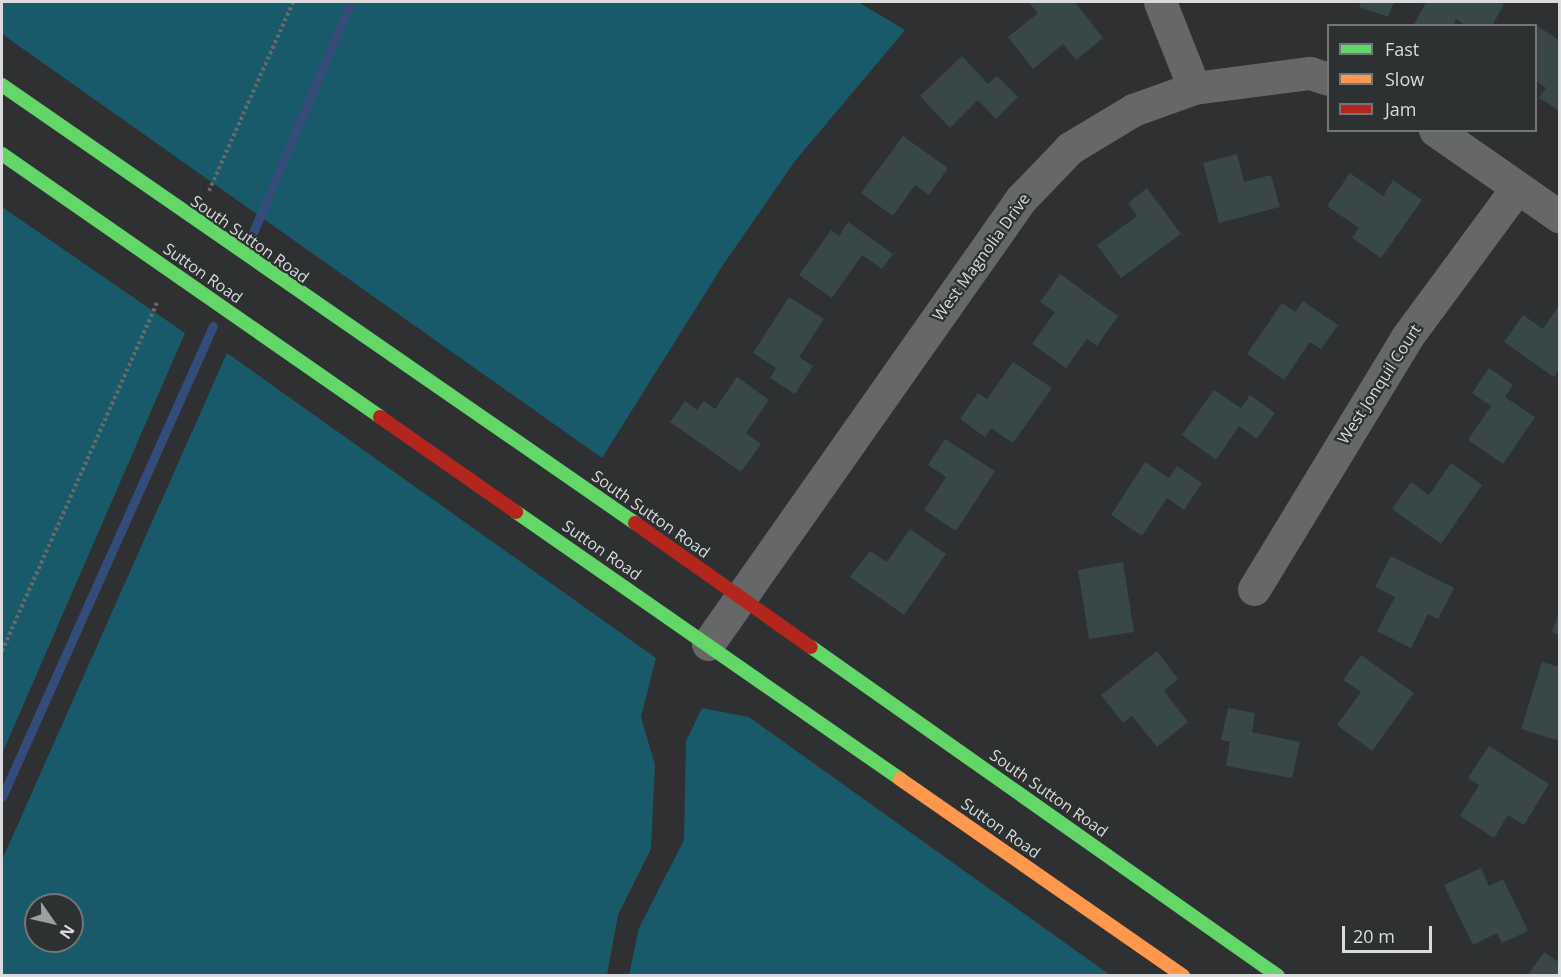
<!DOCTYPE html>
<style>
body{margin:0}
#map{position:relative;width:1561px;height:977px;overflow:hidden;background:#2f3031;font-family:"Open Sans",sans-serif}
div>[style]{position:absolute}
.green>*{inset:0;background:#195a6a}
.stream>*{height:9px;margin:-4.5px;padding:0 4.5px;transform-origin:4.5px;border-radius:4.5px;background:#344c7a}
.building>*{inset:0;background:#384748}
.path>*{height:4px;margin-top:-2px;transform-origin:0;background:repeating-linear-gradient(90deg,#68696a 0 3px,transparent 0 6px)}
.street>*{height:33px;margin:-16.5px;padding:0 16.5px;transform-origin:16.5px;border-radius:16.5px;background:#666767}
.fast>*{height:14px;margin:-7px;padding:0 7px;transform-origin:7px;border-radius:7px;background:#63d668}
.slow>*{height:14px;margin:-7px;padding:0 7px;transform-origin:7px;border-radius:7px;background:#ff974d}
.jam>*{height:14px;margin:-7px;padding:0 7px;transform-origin:7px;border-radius:7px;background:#b3261e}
span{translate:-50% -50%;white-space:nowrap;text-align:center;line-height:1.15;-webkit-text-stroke:4.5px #2e3132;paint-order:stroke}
.street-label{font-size:16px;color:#dadbdc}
.frame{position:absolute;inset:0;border:3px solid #dadbdc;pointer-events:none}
.legend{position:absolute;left:1327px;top:24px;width:210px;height:108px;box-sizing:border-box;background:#2e3132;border:2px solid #737576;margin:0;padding:8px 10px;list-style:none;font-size:18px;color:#dadbdc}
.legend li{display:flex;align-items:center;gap:12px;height:30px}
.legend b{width:30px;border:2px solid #737576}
.north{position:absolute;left:24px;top:893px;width:60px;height:60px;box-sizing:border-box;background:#2e3132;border:2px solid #737576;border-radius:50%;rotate:124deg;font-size:16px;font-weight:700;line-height:24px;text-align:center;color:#dadbdc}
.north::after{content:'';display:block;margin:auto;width:21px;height:27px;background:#9e9fa0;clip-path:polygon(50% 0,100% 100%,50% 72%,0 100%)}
.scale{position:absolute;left:1342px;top:926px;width:90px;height:27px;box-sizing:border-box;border:3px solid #dadbdc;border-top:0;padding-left:8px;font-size:18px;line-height:21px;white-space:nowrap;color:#dadbdc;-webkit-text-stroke:4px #2e3132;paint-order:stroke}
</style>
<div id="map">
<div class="green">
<div style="clip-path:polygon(2px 2px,858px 2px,905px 30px,795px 161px,723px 265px,602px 458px,2px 34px)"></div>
<div style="clip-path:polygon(2px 207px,185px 333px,2px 754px)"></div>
<div style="clip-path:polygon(evenodd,227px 353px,656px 658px,641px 717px,655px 765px,651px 849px,618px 915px,607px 975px,2px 975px,2px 860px,227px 353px,36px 905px,72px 905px,72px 941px,36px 941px,36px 905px)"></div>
<div style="clip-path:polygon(702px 708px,749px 717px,1110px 975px,629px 975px,639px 928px,684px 840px,686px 741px)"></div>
</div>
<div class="stream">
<div style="left:249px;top:242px;width:261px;rotate:-67deg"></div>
<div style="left:2px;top:797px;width:516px;rotate:-65.87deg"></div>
</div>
<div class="building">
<div style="clip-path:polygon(1033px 2px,1075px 2px,1103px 38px,1076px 60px,1063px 44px,1033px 69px,1008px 37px,1038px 13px,1030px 4px)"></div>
<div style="clip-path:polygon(1361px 2px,1394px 2px,1388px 17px,1359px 7px)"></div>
<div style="clip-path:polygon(1426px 2px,1499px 2px,1504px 4px,1492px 26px,1467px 26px,1456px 19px,1453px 26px,1413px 26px)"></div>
<div style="clip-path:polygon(1536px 25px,1560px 41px,1560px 111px,1539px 98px,1546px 88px,1536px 81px)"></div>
<div style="clip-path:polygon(962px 56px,988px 84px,997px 76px,1018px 97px,996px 119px,978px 100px,950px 128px,920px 96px)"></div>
<div style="clip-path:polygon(903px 136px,948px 168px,929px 195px,915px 185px,893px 216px,861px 193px)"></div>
<div style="clip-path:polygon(1237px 154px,1244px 182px,1271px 175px,1280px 207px,1219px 223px,1203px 163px)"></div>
<div style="clip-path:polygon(1350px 173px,1383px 196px,1393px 180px,1422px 200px,1381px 258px,1352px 238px,1359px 228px,1327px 206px)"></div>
<div style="clip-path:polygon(1147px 188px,1181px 234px,1121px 278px,1097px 245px,1137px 216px,1128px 203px)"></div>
<div style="clip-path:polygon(848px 222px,893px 254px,882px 269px,862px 255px,832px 298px,799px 275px,831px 230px,839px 236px)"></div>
<div style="clip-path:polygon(1060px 274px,1118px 316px,1097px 346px,1087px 339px,1066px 368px,1032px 344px,1055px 312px,1040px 302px)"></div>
<div style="clip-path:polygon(789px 297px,824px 319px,799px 357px,813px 366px,795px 394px,770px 378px,776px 368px,753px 353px)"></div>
<div style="clip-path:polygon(1303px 301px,1338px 325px,1321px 349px,1310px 342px,1284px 380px,1247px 354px,1282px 303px,1295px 312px)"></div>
<div style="clip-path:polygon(1560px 304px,1560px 368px,1554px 377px,1504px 342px,1523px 315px,1543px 329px)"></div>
<div style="clip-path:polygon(1013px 362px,1052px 388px,1013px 443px,991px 428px,985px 437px,960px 419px,978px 393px,987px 399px)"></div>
<div style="clip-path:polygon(1489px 368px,1513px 385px,1505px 397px,1535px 417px,1503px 464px,1468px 440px,1491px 406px,1472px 393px)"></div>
<div style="clip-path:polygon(737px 377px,769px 400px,746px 433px,761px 444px,741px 472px,670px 422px,685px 401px,697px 410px,704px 401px,715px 409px)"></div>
<div style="clip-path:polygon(1214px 390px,1241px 408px,1250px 395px,1275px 413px,1257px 439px,1239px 426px,1216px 460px,1182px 435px)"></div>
<div style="clip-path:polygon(945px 439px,995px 471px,956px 531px,924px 510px,946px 477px,928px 465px)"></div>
<div style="clip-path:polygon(1145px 462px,1169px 478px,1177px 466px,1202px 483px,1184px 510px,1167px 498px,1142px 536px,1111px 515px)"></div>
<div style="clip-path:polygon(1451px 463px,1482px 485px,1441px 544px,1392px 509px,1411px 482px,1429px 495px)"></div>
<div style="clip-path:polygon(910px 529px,946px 554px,904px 615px,850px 577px,870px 551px,887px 562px)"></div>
<div style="clip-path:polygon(1391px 556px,1454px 588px,1438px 619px,1428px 614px,1411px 648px,1377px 631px,1395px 597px,1375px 587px)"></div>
<div style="clip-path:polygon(1123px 562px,1134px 632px,1089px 639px,1078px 570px)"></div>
<div style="clip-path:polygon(1559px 613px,1560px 613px,1560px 636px,1552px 632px)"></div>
<div style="clip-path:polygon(1157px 651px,1178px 679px,1164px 691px,1188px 722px,1157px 747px,1132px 716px,1123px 723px,1101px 695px)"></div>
<div style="clip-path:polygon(1361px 655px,1414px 693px,1372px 751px,1337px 725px,1361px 692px,1343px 680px)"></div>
<div style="clip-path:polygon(1542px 662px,1560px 667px,1560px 741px,1521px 729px)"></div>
<div style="clip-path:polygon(1228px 708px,1255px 713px,1252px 732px,1300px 742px,1292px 778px,1226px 766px,1230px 742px,1221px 740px)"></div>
<div style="clip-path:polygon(1489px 746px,1549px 784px,1524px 825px,1508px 815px,1494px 838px,1460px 816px,1479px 785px,1468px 778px)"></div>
<div style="clip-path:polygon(1481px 868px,1489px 886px,1503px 879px,1528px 931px,1502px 943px,1497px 933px,1473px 945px,1444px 885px)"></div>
<div style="clip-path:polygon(1544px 952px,1560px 963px,1560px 976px,1527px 976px)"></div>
</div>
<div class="path">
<div style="left:209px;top:191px;width:207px;rotate:-66deg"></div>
<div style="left:2px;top:651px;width:383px;rotate:-66deg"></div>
</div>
<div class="street">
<div style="left:1160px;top:2px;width:92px;rotate:68.4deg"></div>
<div style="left:1435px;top:130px;width:152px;rotate:34.8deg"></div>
<div style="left:1254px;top:589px;width:295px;rotate:-58.7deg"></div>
<div style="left:1407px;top:337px;width:185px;rotate:-53.6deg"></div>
<div style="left:708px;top:644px;width:544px;rotate:-54.88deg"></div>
<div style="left:1021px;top:199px;width:71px;rotate:-46.1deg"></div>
<div style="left:1070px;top:148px;width:74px;rotate:-31.1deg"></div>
<div style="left:1133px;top:110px;width:65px;rotate:-19.8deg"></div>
<div style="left:1194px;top:88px;width:117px;rotate:-7.4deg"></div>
<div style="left:1310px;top:73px;width:19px;rotate:18deg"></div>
</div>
<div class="fast">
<div style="left:2px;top:85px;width:770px;rotate:34.68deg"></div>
<div style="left:2px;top:154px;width:460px;rotate:34.8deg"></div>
<div style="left:516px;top:512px;width:468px;rotate:34.8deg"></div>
<div style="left:811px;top:647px;width:571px;rotate:35.16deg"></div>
</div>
<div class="slow">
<div style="left:900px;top:779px;width:345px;rotate:34.8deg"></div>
</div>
<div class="jam">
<div style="left:380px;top:417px;width:166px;rotate:34.9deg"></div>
<div style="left:635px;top:523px;width:215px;rotate:35.2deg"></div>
</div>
<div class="street-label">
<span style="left:250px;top:239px;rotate:35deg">South Sutton Road</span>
<span style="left:981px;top:257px;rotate:-54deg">West Magnolia Drive</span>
<span style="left:203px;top:273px;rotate:35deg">Sutton Road</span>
<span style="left:1379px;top:384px;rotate:-57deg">West Jonquil Court</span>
<span style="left:651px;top:514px;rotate:35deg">South Sutton Road</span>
<span style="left:602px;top:550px;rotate:35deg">Sutton Road</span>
<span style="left:1049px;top:793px;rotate:35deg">South Sutton Road</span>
<span style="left:1001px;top:828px;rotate:35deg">Sutton Road</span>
</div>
<div class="frame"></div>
<ul class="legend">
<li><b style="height:8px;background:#63d668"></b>Fast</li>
<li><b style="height:8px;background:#ff974d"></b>Slow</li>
<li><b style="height:8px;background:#b3261e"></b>Jam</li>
</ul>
<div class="north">N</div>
<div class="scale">20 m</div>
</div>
